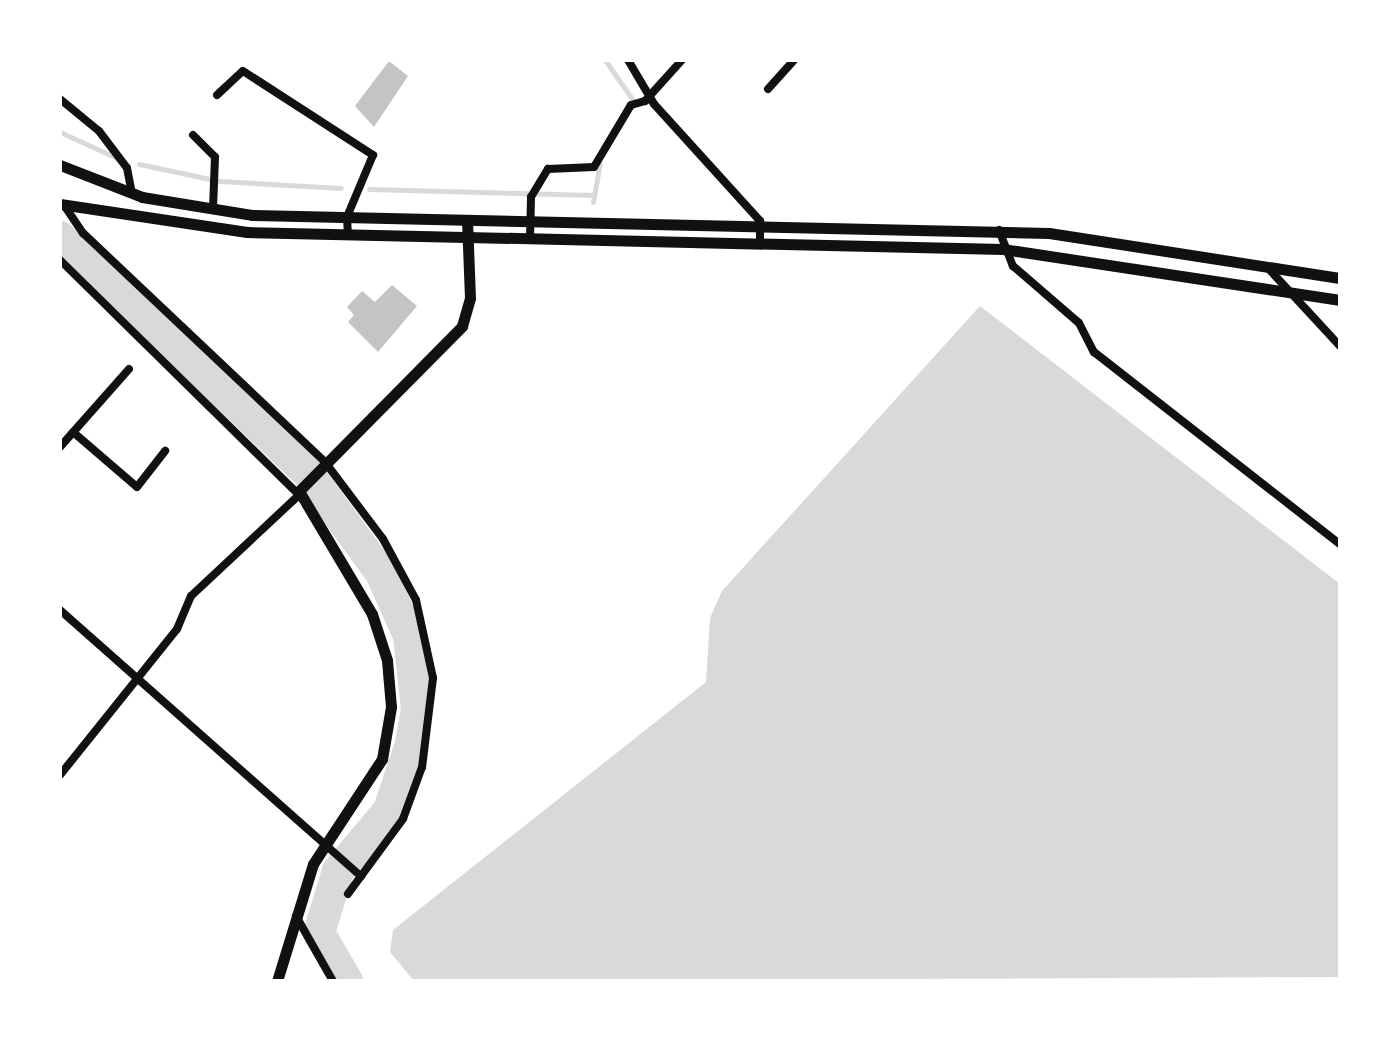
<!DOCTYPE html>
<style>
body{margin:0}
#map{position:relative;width:1400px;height:1041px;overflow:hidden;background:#fff;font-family:"Source Sans 3",sans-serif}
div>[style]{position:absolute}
.water>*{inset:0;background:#d9d9d9}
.stream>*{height:5px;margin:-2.5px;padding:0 2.5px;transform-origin:2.5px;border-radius:2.5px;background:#d9d9d9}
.river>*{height:32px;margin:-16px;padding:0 16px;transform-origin:16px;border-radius:16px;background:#d9d9d9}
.building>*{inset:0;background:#c4c4c4}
.minor>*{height:8px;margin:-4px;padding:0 4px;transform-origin:4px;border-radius:4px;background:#111}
.tertiary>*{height:11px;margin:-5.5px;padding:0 5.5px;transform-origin:5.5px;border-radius:5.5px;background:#111}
span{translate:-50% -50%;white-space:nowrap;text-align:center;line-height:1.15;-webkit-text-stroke:7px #fff;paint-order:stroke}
.frame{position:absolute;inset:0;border:62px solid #fff;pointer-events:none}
</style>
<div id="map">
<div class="water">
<div style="clip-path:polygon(980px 306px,1340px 584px,1340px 977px,414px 981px,390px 952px,393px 930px,706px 682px,710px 618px,722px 591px)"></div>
</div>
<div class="stream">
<div style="left:605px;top:60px;width:52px;rotate:55.1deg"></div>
<div style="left:60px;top:132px;width:65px;rotate:24.6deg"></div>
<div style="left:139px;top:164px;width:82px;rotate:12deg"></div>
<div style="left:219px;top:181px;width:122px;rotate:3.3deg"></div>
<div style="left:369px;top:189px;width:225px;rotate:1.5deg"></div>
<div style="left:593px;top:202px;width:39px;rotate:-80deg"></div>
</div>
<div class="river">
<div style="left:60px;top:237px;width:342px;rotate:43.6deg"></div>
<div style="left:308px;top:473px;width:124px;rotate:53.9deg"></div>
<div style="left:381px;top:573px;width:69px;rotate:66deg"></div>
<div style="left:409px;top:636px;width:73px;rotate:83.7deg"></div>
<div style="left:417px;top:709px;width:39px;rotate:100deg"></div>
<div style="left:410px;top:747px;width:66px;rotate:108.4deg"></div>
<div style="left:389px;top:810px;width:80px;rotate:129.9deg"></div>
<div style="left:338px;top:871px;width:65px;rotate:107deg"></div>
<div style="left:319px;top:933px;width:56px;rotate:59.7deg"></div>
</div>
<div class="building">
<div style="clip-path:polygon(389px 61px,408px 76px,374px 127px,355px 106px)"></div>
<div style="clip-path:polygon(392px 285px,417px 306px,378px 352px,348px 322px,354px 315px,347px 307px,362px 291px,375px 302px)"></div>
</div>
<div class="minor">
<div style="left:628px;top:60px;width:51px;rotate:59.4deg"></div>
<div style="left:654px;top:104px;width:158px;rotate:47.8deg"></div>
<div style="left:760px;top:221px;width:22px;rotate:90deg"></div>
<div style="left:768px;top:89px;width:39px;rotate:-48deg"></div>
<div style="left:217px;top:95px;width:35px;rotate:-43deg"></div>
<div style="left:243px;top:71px;width:155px;rotate:32.9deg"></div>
<div style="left:373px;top:155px;width:67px;rotate:112.8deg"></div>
<div style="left:347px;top:217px;width:17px;rotate:87deg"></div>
<div style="left:60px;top:99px;width:50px;rotate:39.4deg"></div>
<div style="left:99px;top:131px;width:46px;rotate:52.9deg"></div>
<div style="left:127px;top:168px;width:25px;rotate:79deg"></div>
<div style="left:193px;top:135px;width:31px;rotate:45deg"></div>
<div style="left:215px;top:157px;width:53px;rotate:92.2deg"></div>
<div style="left:64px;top:205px;width:34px;rotate:56deg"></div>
<div style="left:83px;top:233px;width:333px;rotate:43.4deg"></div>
<div style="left:325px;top:462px;width:96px;rotate:53deg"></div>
<div style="left:383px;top:539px;width:69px;rotate:61.6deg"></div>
<div style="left:416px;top:600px;width:80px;rotate:77.7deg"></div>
<div style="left:433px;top:678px;width:90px;rotate:97deg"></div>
<div style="left:422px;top:767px;width:55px;rotate:110.1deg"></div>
<div style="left:403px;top:819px;width:93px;rotate:126.3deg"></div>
<div style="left:999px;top:230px;width:39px;rotate:69deg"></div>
<div style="left:1013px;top:266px;width:87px;rotate:40.8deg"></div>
<div style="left:1079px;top:323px;width:33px;rotate:63deg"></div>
<div style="left:1094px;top:352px;width:312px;rotate:38deg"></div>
<div style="left:530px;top:239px;width:42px;rotate:-88.6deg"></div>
<div style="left:531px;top:197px;width:33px;rotate:-59deg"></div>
<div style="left:548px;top:169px;width:46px;rotate:-2.5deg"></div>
<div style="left:594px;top:167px;width:72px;rotate:-59.2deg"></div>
<div style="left:631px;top:105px;width:15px;rotate:-16deg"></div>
<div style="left:645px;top:101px;width:55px;rotate:-47.9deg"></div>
<div style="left:60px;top:260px;width:335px;rotate:44.5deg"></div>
<div style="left:299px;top:495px;width:148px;rotate:136.9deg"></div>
<div style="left:191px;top:596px;width:36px;rotate:113deg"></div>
<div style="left:177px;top:629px;width:187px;rotate:128.7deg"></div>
<div style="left:1267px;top:267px;width:108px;rotate:47.3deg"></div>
<div style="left:73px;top:432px;width:84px;rotate:40.7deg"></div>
<div style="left:137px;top:487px;width:46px;rotate:-52.1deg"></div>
<div style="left:60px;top:447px;width:104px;rotate:-48.5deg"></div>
<div style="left:60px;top:610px;width:402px;rotate:41.5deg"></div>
<div style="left:296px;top:916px;width:75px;rotate:60.4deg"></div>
</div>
<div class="tertiary">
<div style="left:60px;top:165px;width:88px;rotate:21.3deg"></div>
<div style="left:142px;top:197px;width:111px;rotate:9.3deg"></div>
<div style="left:252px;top:215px;width:797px;rotate:1.29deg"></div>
<div style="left:1049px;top:233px;width:294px;rotate:8.8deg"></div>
<div style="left:60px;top:204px;width:189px;rotate:8.5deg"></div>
<div style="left:247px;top:232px;width:756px;rotate:1.29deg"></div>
<div style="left:1003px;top:249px;width:341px;rotate:8.6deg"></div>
<div style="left:277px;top:981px;width:122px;rotate:-72.9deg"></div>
<div style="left:313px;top:864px;width:126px;rotate:-56.7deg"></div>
<div style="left:382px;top:759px;width:53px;rotate:-80.2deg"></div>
<div style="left:391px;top:707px;width:47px;rotate:-94.9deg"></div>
<div style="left:387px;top:660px;width:48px;rotate:-108.1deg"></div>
<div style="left:372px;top:614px;width:143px;rotate:-120.7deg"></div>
<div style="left:299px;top:491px;width:232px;rotate:-45.3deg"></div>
<div style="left:462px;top:326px;width:29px;rotate:-74deg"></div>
<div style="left:470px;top:298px;width:78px;rotate:-92.2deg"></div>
</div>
<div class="frame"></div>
</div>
